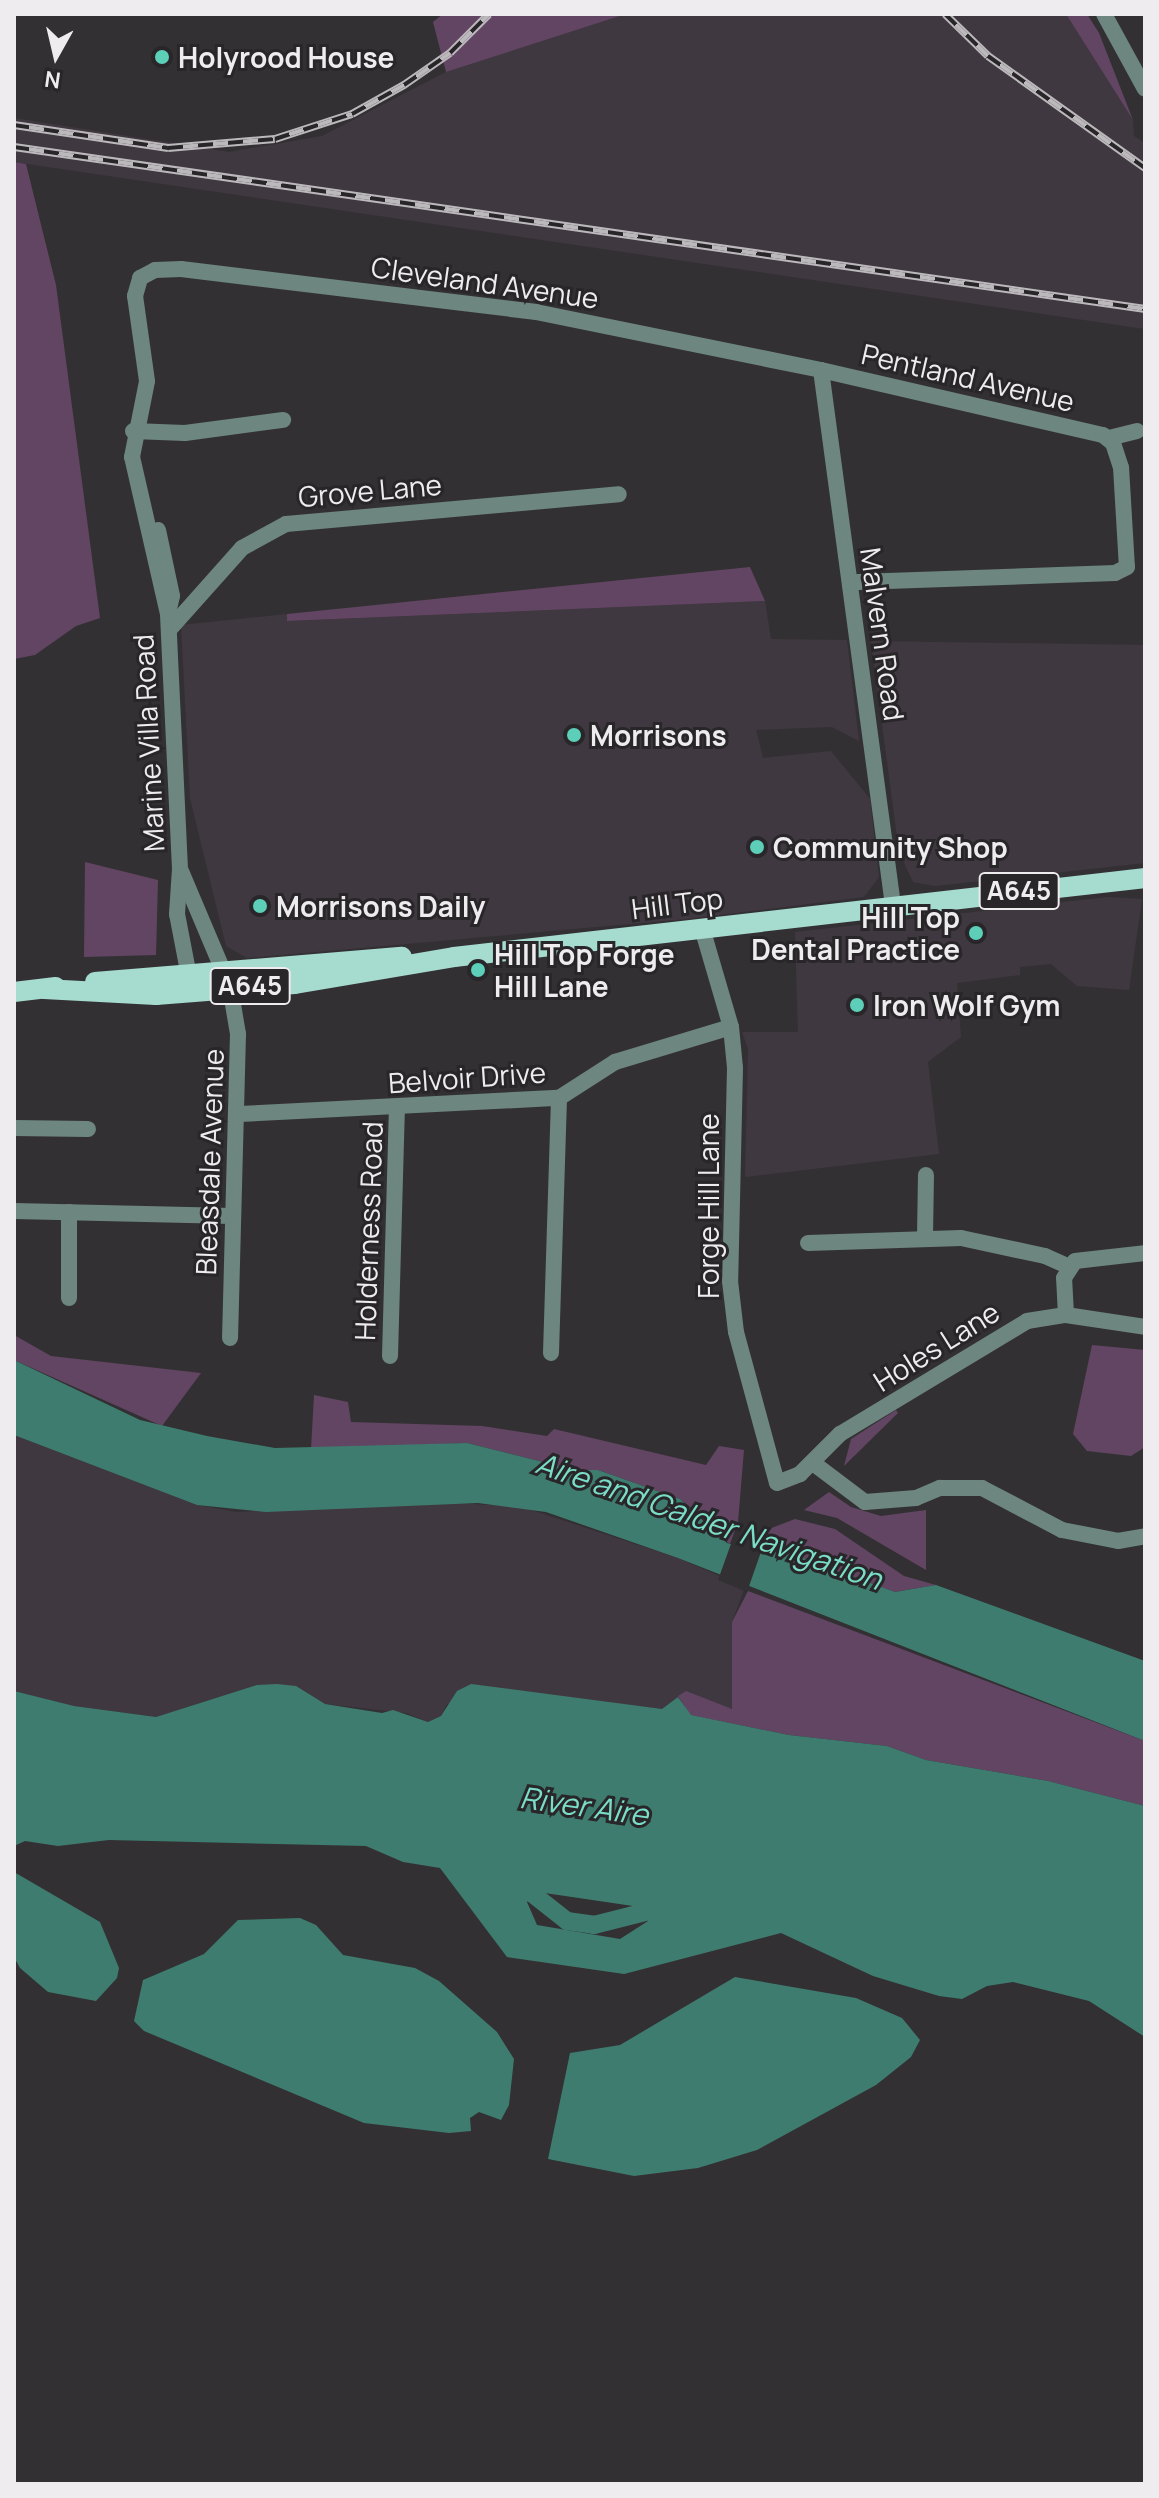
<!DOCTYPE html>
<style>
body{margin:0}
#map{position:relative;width:1159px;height:2498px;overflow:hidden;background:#333033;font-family:Manrope,sans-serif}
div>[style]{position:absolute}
.built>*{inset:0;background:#403840}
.green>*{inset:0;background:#624563}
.water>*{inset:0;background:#3e7c6f}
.pier>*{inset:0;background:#333033}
.canal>*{height:18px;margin:-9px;padding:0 9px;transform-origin:9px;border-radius:9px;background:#3e7c6f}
.minor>*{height:16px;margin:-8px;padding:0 8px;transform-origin:8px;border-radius:8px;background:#6d8680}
.primary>*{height:20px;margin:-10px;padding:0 10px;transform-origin:10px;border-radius:10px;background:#a6dbcf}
.rail>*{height:8px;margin-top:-4px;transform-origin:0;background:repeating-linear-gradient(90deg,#292629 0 15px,#bcb9bc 0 30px);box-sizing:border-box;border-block:2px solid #bcb9bc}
.dots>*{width:22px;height:22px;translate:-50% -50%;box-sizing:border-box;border:4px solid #292629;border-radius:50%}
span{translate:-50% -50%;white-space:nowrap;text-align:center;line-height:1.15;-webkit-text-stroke:6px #292629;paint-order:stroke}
.shield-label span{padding:2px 6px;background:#292629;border:2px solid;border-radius:6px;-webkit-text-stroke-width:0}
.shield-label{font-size:26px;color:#eeecee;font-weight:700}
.poi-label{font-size:28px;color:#eeecee;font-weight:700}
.left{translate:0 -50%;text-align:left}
.right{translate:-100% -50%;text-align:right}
.street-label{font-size:28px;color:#eeecee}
.water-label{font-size:30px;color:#7addc8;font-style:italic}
.frame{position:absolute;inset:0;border:16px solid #eeecee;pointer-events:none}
.north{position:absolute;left:16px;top:16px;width:80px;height:80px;-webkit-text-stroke:6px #292629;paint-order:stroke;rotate:188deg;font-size:22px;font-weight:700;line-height:32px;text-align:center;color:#eeecee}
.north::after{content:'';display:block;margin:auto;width:28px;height:36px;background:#eeecee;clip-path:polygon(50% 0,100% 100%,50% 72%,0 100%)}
</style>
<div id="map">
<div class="built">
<div style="clip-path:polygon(626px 14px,1066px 14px,1133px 120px,1134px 136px,1145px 143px,1145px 329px,14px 162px,14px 118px,229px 152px,322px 136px,446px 72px)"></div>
<div style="clip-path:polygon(765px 601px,771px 639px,847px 640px,859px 741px,832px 727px,756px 730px,763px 758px,831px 751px,870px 799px,879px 877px,864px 897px,687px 919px,247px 958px,226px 946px,190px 798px,181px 625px,287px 614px,288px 621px)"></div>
<div style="clip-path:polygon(871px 641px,1144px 645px,1145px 863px,935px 886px,913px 882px,899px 852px)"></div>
<div style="clip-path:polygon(1108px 897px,1142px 899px,1129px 990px,1077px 986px,1051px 964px,1020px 967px,1020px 975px,957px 983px,961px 1037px,928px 1062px,939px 1154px,745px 1177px,748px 1049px,742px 1032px,798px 1032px,795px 932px)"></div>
<div style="clip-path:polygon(14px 1435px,197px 1505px,237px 1512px,441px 1502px,522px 1507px,678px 1558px,745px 1587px,732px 1622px,733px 1709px,679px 1697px,662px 1709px,615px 1704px,447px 1704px,441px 1716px,428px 1722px,406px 1713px,325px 1704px,257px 1685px,156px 1717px,74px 1706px,14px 1691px)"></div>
</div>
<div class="green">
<div style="clip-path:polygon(443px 14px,626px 14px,446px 72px,433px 22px)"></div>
<div style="clip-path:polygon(1066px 14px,1087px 14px,1099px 33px,1133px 120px)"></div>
<div style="clip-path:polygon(14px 162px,26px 164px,56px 285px,100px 618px,76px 626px,35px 655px,14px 659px)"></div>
<div style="clip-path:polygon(750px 567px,765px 601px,287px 621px,287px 614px)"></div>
<div style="clip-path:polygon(85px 862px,158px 880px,156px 955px,84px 957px)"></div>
<div style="clip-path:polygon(14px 1335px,51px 1356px,201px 1373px,162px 1426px,14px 1360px)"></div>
<div style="clip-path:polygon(1092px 1345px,1145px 1350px,1145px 1447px,1131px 1456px,1087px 1451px,1073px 1434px)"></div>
<div style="clip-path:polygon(314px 1395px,348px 1402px,351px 1422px,482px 1426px,547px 1436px,554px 1429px,706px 1465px,719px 1446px,744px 1450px,738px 1522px,730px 1544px,710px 1531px,704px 1518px,680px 1499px,598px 1470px,575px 1470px,467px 1443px,311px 1449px)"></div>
<div style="clip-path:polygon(896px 1410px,898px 1413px,844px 1466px,851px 1439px)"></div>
<div style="clip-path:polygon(829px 1492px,851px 1507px,881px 1516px,926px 1510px,926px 1570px,837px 1518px,804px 1510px)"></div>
<div style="clip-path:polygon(795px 1519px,835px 1529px,904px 1576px,936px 1585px,895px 1592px,784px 1551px,762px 1553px,769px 1529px)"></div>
<div style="clip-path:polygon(748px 1591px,1145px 1741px,1145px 1806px,1048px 1781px,926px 1760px,887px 1746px,789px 1735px,690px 1715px,678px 1696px,686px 1691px,732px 1709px,732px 1622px)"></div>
</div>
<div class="water">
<div style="clip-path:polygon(14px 1360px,140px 1420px,207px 1436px,275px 1448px,467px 1443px,575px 1470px,598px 1470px,680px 1499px,727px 1543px,762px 1553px,784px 1551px,895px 1592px,936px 1585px,1145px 1661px,1145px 1741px,678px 1558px,546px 1512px,478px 1503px,266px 1512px,197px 1505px,14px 1435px)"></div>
<div style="clip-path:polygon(evenodd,277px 1684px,296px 1686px,325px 1704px,382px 1713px,393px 1710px,428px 1722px,441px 1716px,457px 1691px,471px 1684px,662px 1709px,678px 1697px,691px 1715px,789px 1735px,887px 1746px,926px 1760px,1048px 1781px,1145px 1806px,1145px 2037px,1089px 2001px,1013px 1982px,987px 1986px,962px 1999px,939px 1996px,873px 1976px,781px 1933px,624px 1974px,507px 1957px,440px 1868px,403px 1862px,366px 1846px,109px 1840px,58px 1846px,25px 1841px,14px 1846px,14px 1691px,74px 1706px,156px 1717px,257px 1685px,277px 1684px,538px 1892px,633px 1906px,648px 1911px,648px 1921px,620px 1939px,537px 1925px,527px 1902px,538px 1892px)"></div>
<div style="clip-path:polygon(14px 1872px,100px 1922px,119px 1968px,117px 1978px,96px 2001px,48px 1992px,20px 1968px,14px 1957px)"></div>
<div style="clip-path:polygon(300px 1918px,316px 1925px,343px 1955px,415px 1968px,439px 1981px,497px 2032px,514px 2059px,509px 2105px,501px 2120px,479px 2112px,470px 2118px,471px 2131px,449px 2133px,364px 2123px,144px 2031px,134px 2021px,143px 1980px,204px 1954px,238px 1920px)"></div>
<div style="clip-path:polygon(735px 1977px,856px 1998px,902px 2018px,920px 2040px,911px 2057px,876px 2085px,757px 2150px,698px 2168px,634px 2176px,548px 2159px,570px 2053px,620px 2045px)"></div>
</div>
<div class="pier">
<div style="clip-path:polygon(732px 1541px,762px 1549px,747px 1592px,718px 1580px)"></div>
</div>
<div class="canal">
<div style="left:534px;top:1895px;width:42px;rotate:38.2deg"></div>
<div style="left:567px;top:1921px;width:27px;rotate:8deg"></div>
<div style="left:594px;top:1925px;width:57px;rotate:-14.3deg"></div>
</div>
<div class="minor">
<div style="left:1104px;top:14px;width:85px;rotate:61.3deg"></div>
<div style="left:821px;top:370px;width:540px;rotate:82.34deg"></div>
<div style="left:133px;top:431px;width:52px;rotate:2.2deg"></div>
<div style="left:185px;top:433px;width:99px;rotate:-7.6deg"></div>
<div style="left:1109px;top:438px;width:29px;rotate:-14deg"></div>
<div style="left:158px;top:530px;width:67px;rotate:78deg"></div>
<div style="left:172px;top:596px;width:18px;rotate:103deg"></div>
<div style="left:169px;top:630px;width:110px;rotate:-48.3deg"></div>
<div style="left:242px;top:548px;width:50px;rotate:-28.6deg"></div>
<div style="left:286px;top:524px;width:334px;rotate:-5.1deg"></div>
<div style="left:181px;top:871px;width:126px;rotate:67.1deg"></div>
<div style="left:230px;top:987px;width:48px;rotate:80.3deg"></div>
<div style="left:238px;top:1034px;width:304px;rotate:91.5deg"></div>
<div style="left:702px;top:928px;width:103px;rotate:73.7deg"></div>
<div style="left:731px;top:1027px;width:41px;rotate:84.4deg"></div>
<div style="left:735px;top:1068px;width:213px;rotate:91.3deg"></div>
<div style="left:730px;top:1281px;width:51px;rotate:83.3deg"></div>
<div style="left:736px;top:1332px;width:156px;rotate:74.8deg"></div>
<div style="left:777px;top:1483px;width:25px;rotate:-21deg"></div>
<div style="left:800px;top:1474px;width:57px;rotate:-45deg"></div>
<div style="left:840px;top:1434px;width:218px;rotate:-31.1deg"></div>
<div style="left:1027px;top:1321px;width:39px;rotate:-9deg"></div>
<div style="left:1066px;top:1315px;width:80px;rotate:8.6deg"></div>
<div style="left:198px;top:978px;width:12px;rotate:-145deg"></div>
<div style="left:188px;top:971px;width:58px;rotate:-100.9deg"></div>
<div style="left:177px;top:914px;width:45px;rotate:-86.2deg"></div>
<div style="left:180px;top:869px;width:255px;rotate:-92.7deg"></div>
<div style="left:168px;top:614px;width:161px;rotate:-102.9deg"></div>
<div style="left:132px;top:457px;width:77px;rotate:-78.8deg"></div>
<div style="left:147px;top:381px;width:86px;rotate:-98deg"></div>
<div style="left:135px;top:296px;width:19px;rotate:-74deg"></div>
<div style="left:140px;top:278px;width:17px;rotate:-28deg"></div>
<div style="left:155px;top:270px;width:26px;rotate:-2deg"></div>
<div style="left:181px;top:269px;width:358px;rotate:6.9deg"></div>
<div style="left:536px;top:312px;width:291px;rotate:11.5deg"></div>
<div style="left:821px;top:370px;width:289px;rotate:13deg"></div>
<div style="left:1103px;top:435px;width:13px;rotate:39deg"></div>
<div style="left:1113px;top:443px;width:25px;rotate:72deg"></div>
<div style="left:1121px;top:467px;width:100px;rotate:86.6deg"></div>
<div style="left:1127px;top:567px;width:13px;rotate:153deg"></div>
<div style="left:1115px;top:573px;width:264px;rotate:178deg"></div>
<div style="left:239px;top:1114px;width:320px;rotate:-2.9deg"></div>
<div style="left:559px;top:1098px;width:67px;rotate:-32.7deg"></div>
<div style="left:615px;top:1062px;width:121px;rotate:-16.8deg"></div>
<div style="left:14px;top:1128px;width:74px;rotate:0.8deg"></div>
<div style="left:14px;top:1211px;width:218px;rotate:1.3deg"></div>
<div style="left:69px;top:1212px;width:86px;rotate:90deg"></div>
<div style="left:925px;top:1237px;width:62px;rotate:-89.1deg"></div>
<div style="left:808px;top:1243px;width:153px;rotate:-1.9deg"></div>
<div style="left:961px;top:1238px;width:86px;rotate:12.1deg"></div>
<div style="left:1045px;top:1256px;width:27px;rotate:24deg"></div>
<div style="left:1066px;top:1315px;width:37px;rotate:-93deg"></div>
<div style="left:1064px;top:1278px;width:20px;rotate:-57deg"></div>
<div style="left:1075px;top:1261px;width:70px;rotate:-6.5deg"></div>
<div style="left:551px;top:1353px;width:255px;rotate:-88.2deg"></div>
<div style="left:390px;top:1356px;width:248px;rotate:-88.4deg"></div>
<div style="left:813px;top:1463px;width:65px;rotate:36.9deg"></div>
<div style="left:865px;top:1502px;width:51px;rotate:-4.5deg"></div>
<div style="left:916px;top:1498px;width:26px;rotate:-23deg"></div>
<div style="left:940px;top:1488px;width:42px"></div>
<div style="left:982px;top:1488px;width:90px;rotate:27.7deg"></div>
<div style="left:1062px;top:1530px;width:57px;rotate:11.1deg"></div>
<div style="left:1118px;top:1541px;width:27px;rotate:-10deg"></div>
</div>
<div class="primary">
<div style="left:95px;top:982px;width:308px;rotate:-4.7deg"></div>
<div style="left:44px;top:989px;width:112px;rotate:3.1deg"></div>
<div style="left:156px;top:995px;width:139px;rotate:-4.5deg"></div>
<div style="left:295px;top:984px;width:161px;rotate:-9.6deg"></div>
<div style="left:454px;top:957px;width:696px;rotate:-6.52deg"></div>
<div style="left:14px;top:992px;width:42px;rotate:-6.8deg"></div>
</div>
<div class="rail">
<div style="left:945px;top:14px;width:60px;rotate:44.3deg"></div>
<div style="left:988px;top:56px;width:193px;rotate:35.5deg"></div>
<div style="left:14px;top:125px;width:156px;rotate:8.5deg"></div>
<div style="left:168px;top:148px;width:107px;rotate:-4.8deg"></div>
<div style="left:275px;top:139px;width:81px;rotate:-18deg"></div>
<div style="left:352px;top:114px;width:60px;rotate:-29.1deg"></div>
<div style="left:404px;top:85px;width:56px;rotate:-34.8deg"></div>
<div style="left:450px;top:53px;width:55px;rotate:-45deg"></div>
<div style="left:14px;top:147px;width:1143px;rotate:8.15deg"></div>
</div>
<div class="dots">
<div style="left:162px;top:57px;background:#5dceb8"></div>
<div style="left:574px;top:735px;background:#5dceb8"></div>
<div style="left:757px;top:847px;background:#5dceb8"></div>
<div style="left:260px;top:906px;background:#5dceb8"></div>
<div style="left:976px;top:933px;background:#5dceb8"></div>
<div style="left:478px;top:970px;background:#5dceb8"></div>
<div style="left:857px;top:1005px;background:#5dceb8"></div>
</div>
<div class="shield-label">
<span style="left:1019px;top:891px">A645</span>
<span style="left:250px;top:986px">A645</span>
</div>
<div class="poi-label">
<span class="left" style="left:178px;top:57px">Holyrood House</span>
<span class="left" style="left:590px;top:735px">Morrisons</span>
<span class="left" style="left:773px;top:847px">Community Shop</span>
<span class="left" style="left:276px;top:906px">Morrisons Daily</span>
<span class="right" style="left:960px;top:933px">Hill Top<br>Dental Practice</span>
<span class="left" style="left:494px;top:970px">Hill Top Forge<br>Hill Lane</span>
<span class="left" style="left:873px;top:1005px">Iron Wolf Gym</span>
</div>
<div class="street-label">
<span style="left:485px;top:282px;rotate:8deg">Cleveland Avenue</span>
<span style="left:968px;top:377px;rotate:13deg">Pentland Avenue</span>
<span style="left:370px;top:490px;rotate:-5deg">Grove Lane</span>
<span style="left:883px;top:634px;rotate:82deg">Malvern Road</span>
<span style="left:148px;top:743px;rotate:-93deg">Marine Villa Road</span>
<span style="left:677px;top:903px;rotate:-7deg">Hill Top</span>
<span style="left:467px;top:1077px;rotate:-4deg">Belvoir Drive</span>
<span style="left:209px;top:1162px;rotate:-88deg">Bleasdale Avenue</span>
<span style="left:708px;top:1206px;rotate:-90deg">Forge Hill Lane</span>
<span style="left:368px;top:1231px;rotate:-88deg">Holderness Road</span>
<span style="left:936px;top:1346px;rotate:-32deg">Holes Lane</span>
</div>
<div class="water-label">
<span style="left:709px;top:1521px;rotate:19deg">Aire and Calder Navigation</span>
<span style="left:584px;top:1806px;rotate:8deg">River Aire</span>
</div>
<div class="frame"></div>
<div class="north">N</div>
</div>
